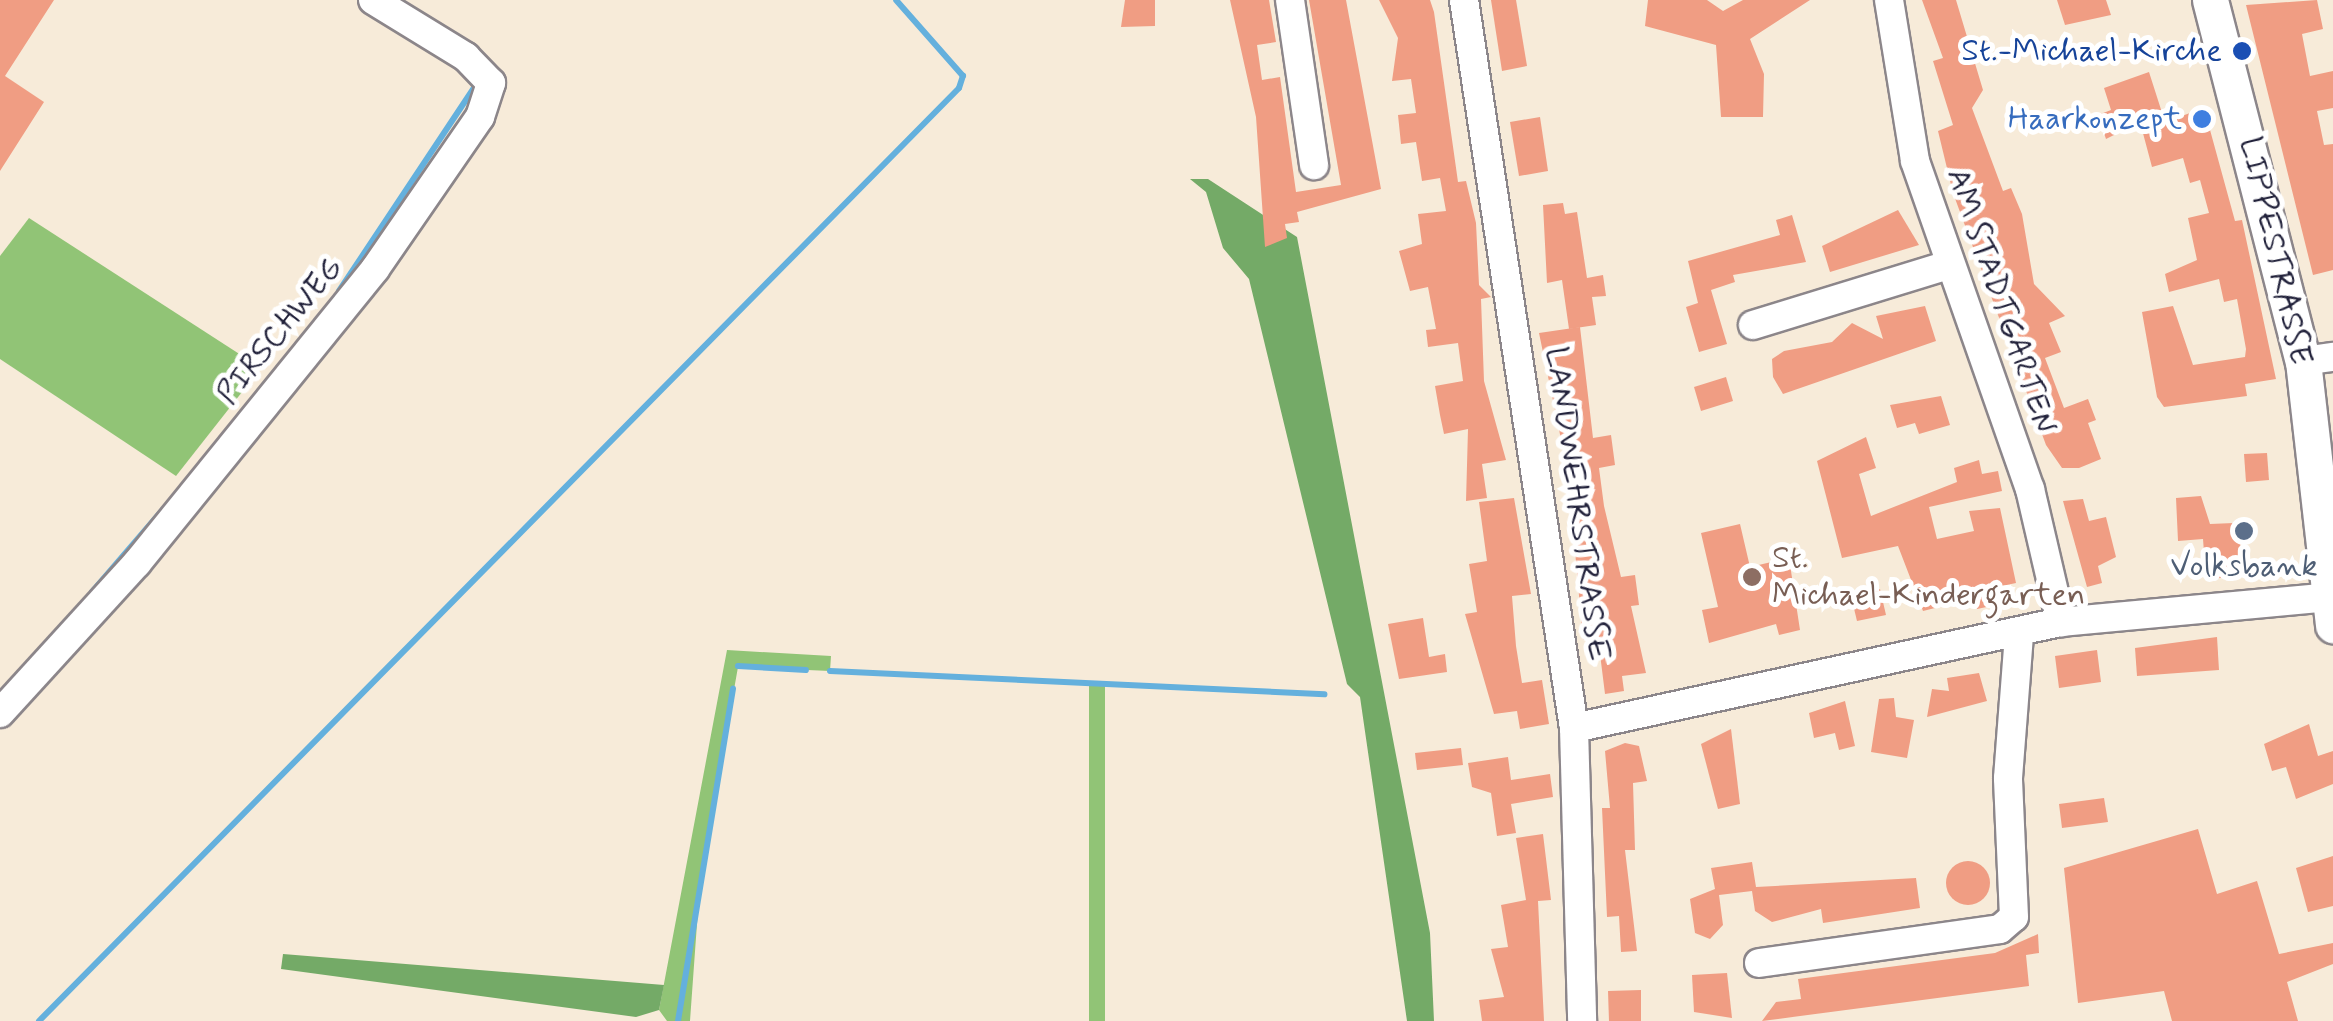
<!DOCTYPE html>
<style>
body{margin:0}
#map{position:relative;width:2333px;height:1021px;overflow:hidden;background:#f7ebd9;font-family:Mynerve,sans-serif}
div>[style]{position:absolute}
.green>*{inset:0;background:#91c476}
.forest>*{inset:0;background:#74aa67}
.stream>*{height:6px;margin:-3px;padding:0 3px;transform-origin:3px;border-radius:3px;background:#64b0dd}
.building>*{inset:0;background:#f09d83}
.round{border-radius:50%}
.roads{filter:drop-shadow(2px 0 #8c868a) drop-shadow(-2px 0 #8c868a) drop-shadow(0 2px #8c868a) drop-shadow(0 -2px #8c868a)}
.minor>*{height:28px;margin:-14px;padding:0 14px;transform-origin:14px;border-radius:14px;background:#fff}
.major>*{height:35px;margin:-17.5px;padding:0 17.5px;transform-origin:17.5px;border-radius:17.5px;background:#fff}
.dots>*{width:28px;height:28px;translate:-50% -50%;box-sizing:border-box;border:5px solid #fff;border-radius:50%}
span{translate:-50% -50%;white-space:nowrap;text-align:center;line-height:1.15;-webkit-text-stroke:10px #fff;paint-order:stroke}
.transit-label{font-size:32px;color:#164399}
.right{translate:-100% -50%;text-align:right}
.shop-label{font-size:32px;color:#366cbe}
.street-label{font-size:32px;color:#22223b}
.education-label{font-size:32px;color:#785e54}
.left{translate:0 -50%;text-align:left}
.service-label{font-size:32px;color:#4e5e75}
</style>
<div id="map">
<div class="green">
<div style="clip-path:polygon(29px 218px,261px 368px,176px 476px,0 359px,0 256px)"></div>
<div style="clip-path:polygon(727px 650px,831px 656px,830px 671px,738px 667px,700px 882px,690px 1021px,667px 1021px,659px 1010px)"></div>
<div style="clip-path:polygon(1089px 683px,1105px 684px,1105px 1021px,1089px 1021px)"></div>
</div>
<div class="forest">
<div style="clip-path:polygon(1190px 179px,1208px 179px,1297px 237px,1430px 933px,1434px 1021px,1407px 1021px,1360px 697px,1347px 684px,1249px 279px,1223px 248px,1206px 192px)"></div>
<div style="clip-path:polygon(283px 954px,664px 985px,659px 1010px,636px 1017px,281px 969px)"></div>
</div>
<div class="stream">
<div style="left:339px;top:291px;width:244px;rotate:-56.4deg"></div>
<div style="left:92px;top:592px;width:112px;rotate:-49.3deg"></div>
<div style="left:738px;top:666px;width:68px;rotate:3.4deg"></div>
<div style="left:830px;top:671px;width:495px;rotate:2.7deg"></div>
<div style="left:39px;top:1021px;width:1310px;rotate:-45.4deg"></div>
<div style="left:959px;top:88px;width:13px;rotate:-72deg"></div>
<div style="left:963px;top:76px;width:101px;rotate:-131.4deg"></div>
<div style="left:678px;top:1021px;width:337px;rotate:-80.6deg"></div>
</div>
<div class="building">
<div style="clip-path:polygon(0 0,54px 0,5px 76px,44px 102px,0 171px)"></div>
<div style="clip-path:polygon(1125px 0,1155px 0,1155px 26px,1121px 27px)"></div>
<div style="clip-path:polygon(1230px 0,1269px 0,1276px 42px,1257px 45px,1262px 80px,1280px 77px,1296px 192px,1341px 185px,1309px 0,1346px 0,1381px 189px,1297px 212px,1299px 222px,1285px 224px,1287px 238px,1265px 247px,1256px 117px)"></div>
<div style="clip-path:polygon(1379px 0,1430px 0,1434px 12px,1458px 182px,1466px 181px,1476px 223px,1479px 285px,1491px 297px,1481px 299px,1484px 381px,1506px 460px,1482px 464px,1487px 498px,1466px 501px,1468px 429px,1444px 434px,1440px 415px,1435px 386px,1463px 381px,1458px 343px,1428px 347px,1426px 330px,1436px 329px,1428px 287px,1410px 291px,1399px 251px,1422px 244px,1418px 214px,1446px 211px,1440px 178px,1422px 181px,1416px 142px,1401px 144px,1398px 115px,1416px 113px,1411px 79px,1392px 81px,1398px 38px)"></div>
<div style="clip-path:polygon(1491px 0,1516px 0,1527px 66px,1502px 71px)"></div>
<div style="clip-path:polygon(1648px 0,1707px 0,1723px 11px,1743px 0,1810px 0,1750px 39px,1764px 74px,1763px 117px,1721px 117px,1716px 45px,1645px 26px)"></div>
<div style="clip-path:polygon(1922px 0,1956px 0,1983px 90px,1972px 108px,2003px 191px,2011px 188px,2022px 214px,2034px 284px,2065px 316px,2049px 323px,2061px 352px,2045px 358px,2064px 408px,2088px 399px,2096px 420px,2088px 423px,2101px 459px,2079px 468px,2062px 468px,2046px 445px,1953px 193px,1938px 131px,1953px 125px,1933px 61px,1943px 58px)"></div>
<div style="clip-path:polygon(2057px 0,2106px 0,2111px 15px,2065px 25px)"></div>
<div style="clip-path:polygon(2317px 0,2323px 29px,2302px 34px,2310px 76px,2333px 71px,2333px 108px,2317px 111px,2324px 145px,2333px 144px,2333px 270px,2313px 275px,2246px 5px)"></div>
<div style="clip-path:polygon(2149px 72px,2165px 122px,2204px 108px,2235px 221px,2242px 220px,2276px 379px,2245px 384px,2247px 396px,2164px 407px,2157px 397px,2142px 312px,2173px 306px,2193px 365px,2245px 357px,2246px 349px,2237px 299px,2224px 302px,2219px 279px,2169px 292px,2165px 274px,2197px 260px,2188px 218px,2209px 213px,2200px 180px,2190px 183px,2183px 158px,2152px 167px,2140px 122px,2106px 139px,2098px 115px,2111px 110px,2104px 88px)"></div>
<div style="clip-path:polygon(1540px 117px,1548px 171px,1519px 176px,1510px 122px)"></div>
<div style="clip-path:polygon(1563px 203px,1565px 214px,1577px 212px,1587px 278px,1603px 275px,1606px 296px,1592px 297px,1596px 325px,1569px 329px,1562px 280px,1547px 283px,1543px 205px)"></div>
<div style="clip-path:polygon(1898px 210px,1919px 245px,1830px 272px,1822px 246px)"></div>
<div style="clip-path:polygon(1792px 215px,1806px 262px,1733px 275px,1735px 282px,1711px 290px,1727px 344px,1699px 352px,1686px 307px,1698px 303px,1688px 261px,1780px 235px,1776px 220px)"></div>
<div style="clip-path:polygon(1925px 306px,1936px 341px,1783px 394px,1773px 377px,1772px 359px,1784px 351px,1832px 342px,1852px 323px,1883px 339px,1876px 316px)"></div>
<div style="clip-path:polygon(1580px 327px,1593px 438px,1611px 435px,1615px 465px,1599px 468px,1604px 506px,1621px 577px,1635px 575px,1639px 605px,1631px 606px,1646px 673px,1622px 676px,1624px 691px,1605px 694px,1598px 638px,1583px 640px,1568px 473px,1539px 333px)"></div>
<div style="clip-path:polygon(1726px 377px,1733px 401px,1701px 411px,1694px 387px)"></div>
<div style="clip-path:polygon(1941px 396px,1950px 425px,1919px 434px,1915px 423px,1897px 428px,1890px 405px)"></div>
<div style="clip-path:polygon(1866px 437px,1876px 468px,1859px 474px,1871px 516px,1957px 482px,1954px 468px,1979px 460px,1982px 474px,1998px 471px,2002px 491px,1929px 507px,1937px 539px,1974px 531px,1969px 511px,2000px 508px,2016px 583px,1997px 587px,2001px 604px,1977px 609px,1975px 598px,1923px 611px,1898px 546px,1842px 558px,1817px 461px)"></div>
<div style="clip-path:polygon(2267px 453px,2269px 480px,2246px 482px,2244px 454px)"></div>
<div style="clip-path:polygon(2201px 496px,2210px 524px,2234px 523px,2246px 564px,2235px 577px,2206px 579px,2203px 539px,2178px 541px,2176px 498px)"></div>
<div style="clip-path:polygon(1514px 498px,1531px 594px,1512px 596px,1516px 646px,1522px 683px,1542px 680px,1549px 724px,1520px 729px,1517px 711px,1494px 714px,1465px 614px,1477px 612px,1469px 564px,1487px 561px,1479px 502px)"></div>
<div style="clip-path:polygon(2083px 499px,2089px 521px,2106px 517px,2116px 557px,2098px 566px,2102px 583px,2087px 587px,2063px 501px)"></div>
<div style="clip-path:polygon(1740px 524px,1750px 567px,1789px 558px,1800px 630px,1779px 635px,1776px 624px,1709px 643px,1702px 610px,1718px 607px,1701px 533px)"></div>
<div style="clip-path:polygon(1880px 589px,1886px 615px,1857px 621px,1851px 596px)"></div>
<div style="clip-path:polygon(1423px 618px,1429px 657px,1445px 654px,1447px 672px,1399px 679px,1388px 624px)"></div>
<div style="clip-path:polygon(2217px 637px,2219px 670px,2137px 676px,2135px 648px)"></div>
<div style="clip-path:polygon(2097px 650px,2101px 682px,2059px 688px,2055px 656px)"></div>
<div style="clip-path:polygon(1979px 673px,1987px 701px,1927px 717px,1932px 689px,1949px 691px,1947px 678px)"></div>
<div style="clip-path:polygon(1894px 698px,1896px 717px,1914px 720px,1907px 758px,1871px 752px,1879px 699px)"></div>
<div style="clip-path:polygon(1845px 701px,1855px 746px,1839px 750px,1835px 733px,1814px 738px,1809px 713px)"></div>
<div style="clip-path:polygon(2309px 724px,2318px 756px,2333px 751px,2333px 784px,2296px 799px,2286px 767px,2272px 771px,2264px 744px)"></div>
<div style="clip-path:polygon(1731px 729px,1740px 804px,1718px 809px,1701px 744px)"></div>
<div style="clip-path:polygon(1625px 743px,1639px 746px,1647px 781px,1633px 783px,1635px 850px,1625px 850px,1637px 951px,1621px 952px,1619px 916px,1607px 917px,1602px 808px,1610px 808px,1605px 751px)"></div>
<div style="clip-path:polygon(1461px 748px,1463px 765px,1417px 770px,1415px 753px)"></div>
<div style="clip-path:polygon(1508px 757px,1511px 780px,1550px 774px,1553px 797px,1511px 804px,1516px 833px,1497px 836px,1491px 793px,1472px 787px,1468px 763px)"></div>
<div style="clip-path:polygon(2104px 798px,2108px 822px,2062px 828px,2059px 804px)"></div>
<div style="clip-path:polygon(2198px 829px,2217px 894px,2257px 881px,2279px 954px,2333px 943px,2333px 964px,2287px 982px,2298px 1021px,2172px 1021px,2164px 991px,2078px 1003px,2064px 868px)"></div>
<div style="clip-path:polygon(1543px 834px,1551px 900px,1538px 901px,1544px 1021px,1482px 1021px,1479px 1000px,1504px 997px,1491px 949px,1508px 947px,1501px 905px,1526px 900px,1516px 838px)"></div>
<div style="clip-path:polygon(2333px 856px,2333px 906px,2308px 912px,2296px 868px)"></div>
<div class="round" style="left:1946px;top:861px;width:44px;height:44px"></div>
<div style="clip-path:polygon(1752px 862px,1756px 887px,1916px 878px,1920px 908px,1823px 923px,1821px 909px,1772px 922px,1755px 911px,1752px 891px,1719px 895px,1723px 925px,1710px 939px,1695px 933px,1690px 899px,1715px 889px,1711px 868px)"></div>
<div style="clip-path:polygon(2038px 934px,2039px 953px,2026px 955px,2029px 986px,1762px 1021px,1776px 1002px,1801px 999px,1798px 979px,1995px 953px)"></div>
<div style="clip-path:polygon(1727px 973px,1732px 1018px,1694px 1012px,1692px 975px)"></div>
<div style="clip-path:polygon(1641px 990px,1641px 1021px,1609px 1021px,1608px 991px)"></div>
</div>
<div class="roads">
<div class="minor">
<div style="left:1290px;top:0;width:167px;rotate:81.7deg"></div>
<div style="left:1464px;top:0;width:736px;rotate:81.41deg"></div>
<div style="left:1574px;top:728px;width:293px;rotate:88.4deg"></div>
<div style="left:1889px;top:0;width:163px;rotate:80.8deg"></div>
<div style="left:1915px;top:161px;width:348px;rotate:70.7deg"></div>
<div style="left:2030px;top:489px;width:137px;rotate:76.9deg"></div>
<div style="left:1753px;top:325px;width:201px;rotate:-17.1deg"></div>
<div style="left:2303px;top:361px;width:30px;rotate:-8deg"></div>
<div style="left:0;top:713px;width:203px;rotate:-47.6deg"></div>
<div style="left:137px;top:563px;width:378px;rotate:-51deg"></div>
<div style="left:375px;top:269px;width:185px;rotate:-55.4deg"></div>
<div style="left:480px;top:117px;width:36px;rotate:-72deg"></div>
<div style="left:491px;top:83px;width:36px;rotate:-134deg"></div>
<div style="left:466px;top:57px;width:109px;rotate:-148.5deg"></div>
<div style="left:1574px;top:728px;width:498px;rotate:-12.3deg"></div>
<div style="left:2061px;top:622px;width:269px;rotate:-5.3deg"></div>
<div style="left:1759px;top:963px;width:243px;rotate:-8deg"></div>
<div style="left:2000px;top:929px;width:18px;rotate:-41deg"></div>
<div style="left:2014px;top:917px;width:139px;rotate:-92.5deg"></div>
<div style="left:2008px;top:778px;width:143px;rotate:-85.6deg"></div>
</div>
<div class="major">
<div style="left:2210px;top:0;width:373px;rotate:75.6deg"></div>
<div style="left:2303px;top:361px;width:266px;rotate:83.5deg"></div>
</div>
</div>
<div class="dots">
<div style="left:2242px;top:51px;background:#1a4fb4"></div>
<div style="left:2202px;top:119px;background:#3f7fe0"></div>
<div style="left:2244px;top:531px;background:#5c6f8a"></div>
<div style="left:1752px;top:577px;background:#8d6e63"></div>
</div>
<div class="transit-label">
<span class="right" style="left:2222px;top:51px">St.-Michael-Kirche</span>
</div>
<div class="shop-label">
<span class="right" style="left:2182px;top:119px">Haarkonzept</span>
</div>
<div class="street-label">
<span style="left:2275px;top:251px;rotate:77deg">LIPPESTRASSE</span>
<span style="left:2001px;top:301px;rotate:71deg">AM STADTGARTEN</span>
<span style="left:280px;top:331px;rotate:-51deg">PIRSCHWEG</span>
<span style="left:1577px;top:504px;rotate:82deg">LANDWEHRSTRASSE</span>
</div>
<div class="education-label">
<span class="left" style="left:1772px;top:577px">St.<br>Michael-Kindergarten</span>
</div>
<div class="service-label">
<span style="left:2244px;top:566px">Volksbank</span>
</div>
</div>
